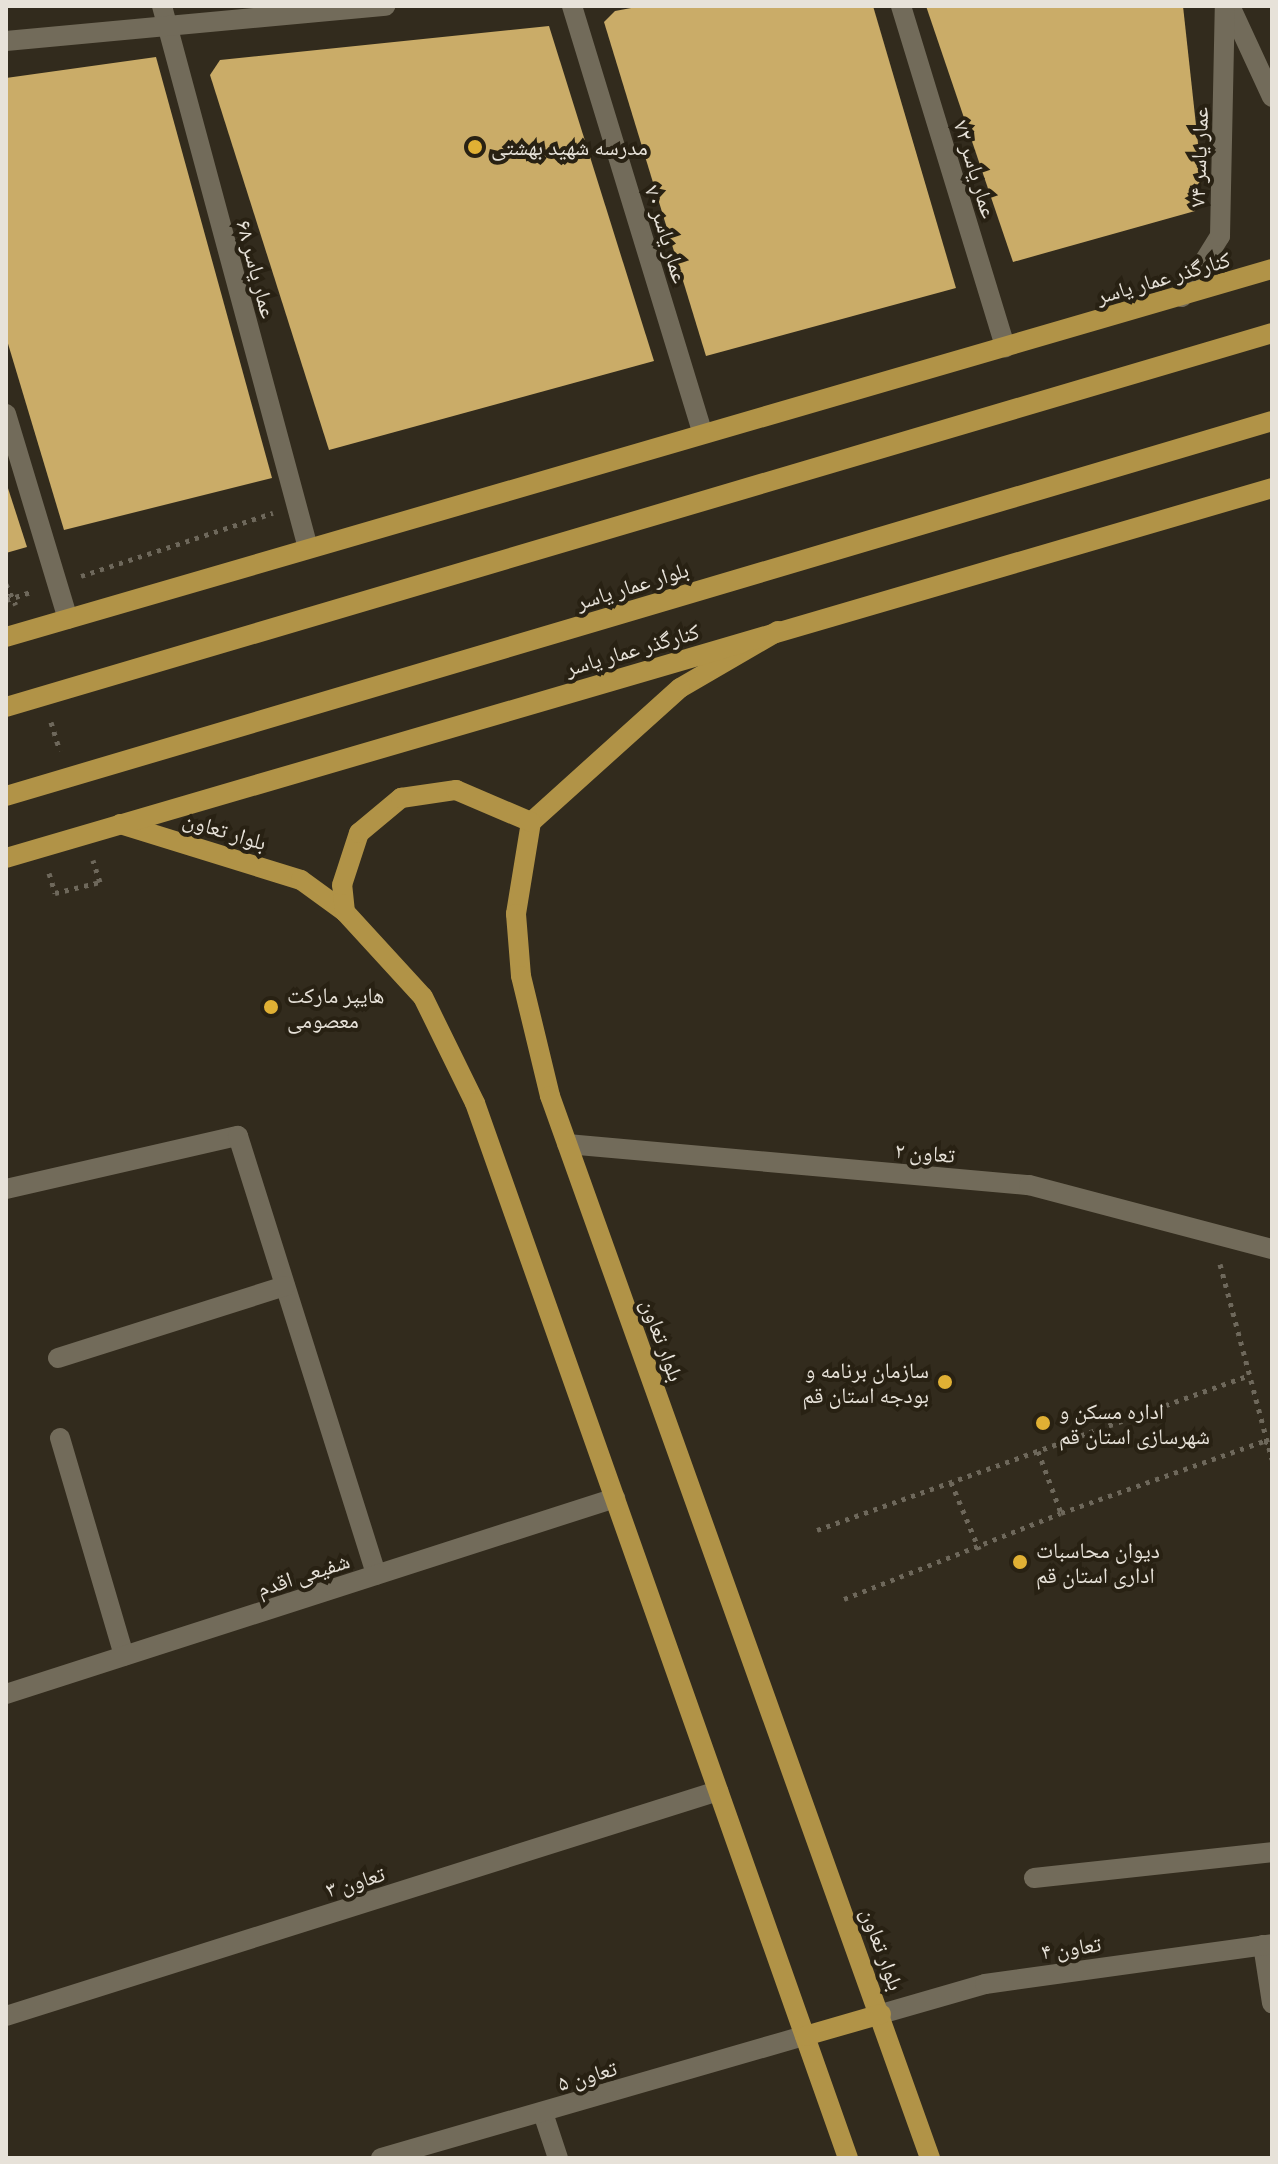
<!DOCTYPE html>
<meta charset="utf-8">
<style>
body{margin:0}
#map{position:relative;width:1278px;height:2164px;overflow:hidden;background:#322b1d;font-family:Ubuntu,"Noto Naskh Arabic",sans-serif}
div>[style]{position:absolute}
.building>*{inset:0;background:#caac68}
.path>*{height:5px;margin-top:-2.5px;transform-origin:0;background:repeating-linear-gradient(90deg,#6e685b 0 4px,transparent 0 10px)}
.minor>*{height:20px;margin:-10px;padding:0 10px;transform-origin:10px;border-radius:10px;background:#726b5a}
.major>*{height:20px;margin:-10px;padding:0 10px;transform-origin:10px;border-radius:10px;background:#b19347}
.dots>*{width:22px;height:22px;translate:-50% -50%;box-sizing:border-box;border:4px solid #282113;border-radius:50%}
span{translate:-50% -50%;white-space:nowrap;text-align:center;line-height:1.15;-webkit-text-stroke:8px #282113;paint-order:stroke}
.poi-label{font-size:22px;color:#e7e2d9}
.left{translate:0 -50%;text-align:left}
.right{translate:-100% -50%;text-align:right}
.street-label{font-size:22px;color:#e7e2d9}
.frame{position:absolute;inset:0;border:8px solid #e7e2d9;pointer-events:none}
</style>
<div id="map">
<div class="building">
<div style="clip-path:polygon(642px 6px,873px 6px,956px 288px,706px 356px,604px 22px,615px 11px)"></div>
<div style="clip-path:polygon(926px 6px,1183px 6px,1202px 180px,1195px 211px,1013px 262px)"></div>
<div style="clip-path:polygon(549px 26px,654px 361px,329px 450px,210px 75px,220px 60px)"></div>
<div style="clip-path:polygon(156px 57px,272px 478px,64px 530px,6px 337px,6px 78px)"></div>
<div style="clip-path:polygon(6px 482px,27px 547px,6px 553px)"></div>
</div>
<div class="path">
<div style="left:81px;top:576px;width:202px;rotate:-18.2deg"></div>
<div style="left:6px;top:584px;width:23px;rotate:65deg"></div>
<div style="left:6px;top:600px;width:28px;rotate:-18deg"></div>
<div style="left:51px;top:722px;width:30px;rotate:73deg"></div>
<div style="left:49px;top:873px;width:21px;rotate:73deg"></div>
<div style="left:55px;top:893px;width:46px;rotate:-13.7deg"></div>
<div style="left:100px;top:882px;width:23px;rotate:-108deg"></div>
<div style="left:1220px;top:1264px;width:202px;rotate:75.1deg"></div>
<div style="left:1038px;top:1451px;width:66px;rotate:69.6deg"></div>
<div style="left:951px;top:1482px;width:73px;rotate:67.3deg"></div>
<div style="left:817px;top:1530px;width:458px;rotate:-19.7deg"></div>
<div style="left:844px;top:1599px;width:233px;rotate:-21.6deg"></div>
<div style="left:1061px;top:1513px;width:215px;rotate:-19.5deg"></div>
<div style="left:1264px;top:1441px;width:9px;rotate:21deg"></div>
</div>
<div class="minor">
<div style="left:162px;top:6px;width:557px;rotate:74.92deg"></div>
<div style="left:572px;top:6px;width:443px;rotate:73deg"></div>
<div style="left:901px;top:6px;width:357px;rotate:73deg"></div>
<div style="left:1230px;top:6px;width:100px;rotate:65.2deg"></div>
<div style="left:6px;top:41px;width:381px;rotate:-5.3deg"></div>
<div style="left:1182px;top:297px;width:72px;rotate:-58.1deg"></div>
<div style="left:1220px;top:236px;width:230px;rotate:-88.8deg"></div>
<div style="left:6px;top:414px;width:214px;rotate:73.2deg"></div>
<div style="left:567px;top:1144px;width:464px;rotate:5.1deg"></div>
<div style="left:1029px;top:1185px;width:251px;rotate:14.8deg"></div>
<div style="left:6px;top:1189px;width:238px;rotate:-12.9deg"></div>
<div style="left:238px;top:1136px;width:460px;rotate:72.5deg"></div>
<div style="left:58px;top:1358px;width:238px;rotate:-17.6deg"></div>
<div style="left:60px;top:1438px;width:227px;rotate:73.6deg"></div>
<div style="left:6px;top:1694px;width:640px;rotate:-17.84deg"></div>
<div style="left:1034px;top:1878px;width:239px;rotate:-6.2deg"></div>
<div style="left:1263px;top:1945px;width:59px;rotate:81.2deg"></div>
<div style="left:881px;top:2014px;width:108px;rotate:-16.1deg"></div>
<div style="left:985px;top:1984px;width:290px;rotate:-7.9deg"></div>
<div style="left:6px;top:2016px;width:747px;rotate:-17.54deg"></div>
<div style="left:543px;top:2113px;width:47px;rotate:71.6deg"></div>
<div style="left:381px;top:2158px;width:441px;rotate:-16.1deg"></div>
</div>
<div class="major">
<div style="left:778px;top:631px;width:113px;rotate:149.8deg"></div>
<div style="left:680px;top:688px;width:200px;rotate:138deg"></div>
<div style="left:531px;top:822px;width:93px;rotate:99.3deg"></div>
<div style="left:516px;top:914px;width:62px;rotate:85.4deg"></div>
<div style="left:521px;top:976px;width:123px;rotate:76.4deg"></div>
<div style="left:550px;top:1096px;width:1128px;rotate:70.31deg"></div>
<div style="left:6px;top:637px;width:1318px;rotate:-16.21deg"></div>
<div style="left:6px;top:707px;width:1320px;rotate:-16.46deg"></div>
<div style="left:6px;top:796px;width:1320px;rotate:-16.5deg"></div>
<div style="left:120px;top:824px;width:189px;rotate:17.2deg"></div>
<div style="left:301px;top:880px;width:54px;rotate:36deg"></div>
<div style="left:345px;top:912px;width:115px;rotate:47.5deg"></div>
<div style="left:423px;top:997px;width:118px;rotate:63.9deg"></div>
<div style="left:475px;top:1103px;width:1119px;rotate:70.53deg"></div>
<div style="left:6px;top:858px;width:1319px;rotate:-16.29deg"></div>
<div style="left:345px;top:912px;width:27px;rotate:-96deg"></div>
<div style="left:342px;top:885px;width:55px;rotate:-71.9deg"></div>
<div style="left:359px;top:833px;width:55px;rotate:-39.8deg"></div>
<div style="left:401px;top:798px;width:56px;rotate:-8.3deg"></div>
<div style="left:456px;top:790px;width:82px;rotate:23.1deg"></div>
<div style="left:805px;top:2036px;width:79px;rotate:-16.1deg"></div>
</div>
<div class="dots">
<div style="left:475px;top:147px;background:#e0b034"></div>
<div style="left:271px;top:1007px;background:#e0b034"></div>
<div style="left:945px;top:1382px;background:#e0b034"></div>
<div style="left:1043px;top:1423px;background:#e0b034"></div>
<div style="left:1020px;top:1562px;background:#e0b034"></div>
</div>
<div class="poi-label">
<span class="left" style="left:491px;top:147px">مدرسه شهید بهشتی</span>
<span class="left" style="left:287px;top:1007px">هایپر مارکت<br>معصومی</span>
<span class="right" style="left:929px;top:1382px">سازمان برنامه و<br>بودجه استان قم</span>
<span class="left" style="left:1059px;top:1423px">اداره مسکن و<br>شهرسازی استان قم</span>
<span class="left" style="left:1036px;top:1562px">دیوان محاسبات<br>اداری استان قم</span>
</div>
<div class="street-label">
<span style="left:1198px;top:157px;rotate:-88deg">عمار یاسر ۷۴</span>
<span style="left:976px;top:169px;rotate:73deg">عمار یاسر ۷۲</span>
<span style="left:667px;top:234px;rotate:73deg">عمار یاسر ۷۰</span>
<span style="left:257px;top:269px;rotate:75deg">عمار یاسر ۶۸</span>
<span style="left:1163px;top:277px;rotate:-16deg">کنارگذر عمار یاسر</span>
<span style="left:632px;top:585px;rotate:-17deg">بلوار عمار یاسر</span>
<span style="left:632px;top:649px;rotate:-16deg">کنارگذر عمار یاسر</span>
<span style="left:225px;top:830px;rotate:17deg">بلوار تعاون</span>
<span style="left:925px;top:1152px;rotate:5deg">تعاون ۲</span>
<span style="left:663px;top:1340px;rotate:70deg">بلوار تعاون</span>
<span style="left:303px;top:1574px;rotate:-18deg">شفیعی اقدم</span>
<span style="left:355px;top:1881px;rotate:-17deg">تعاون ۳</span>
<span style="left:1071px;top:1947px;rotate:-8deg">تعاون ۴</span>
<span style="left:883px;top:1949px;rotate:70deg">بلوار تعاون</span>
<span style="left:587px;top:2075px;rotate:-16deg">تعاون ۵</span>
</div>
<div class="frame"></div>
</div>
